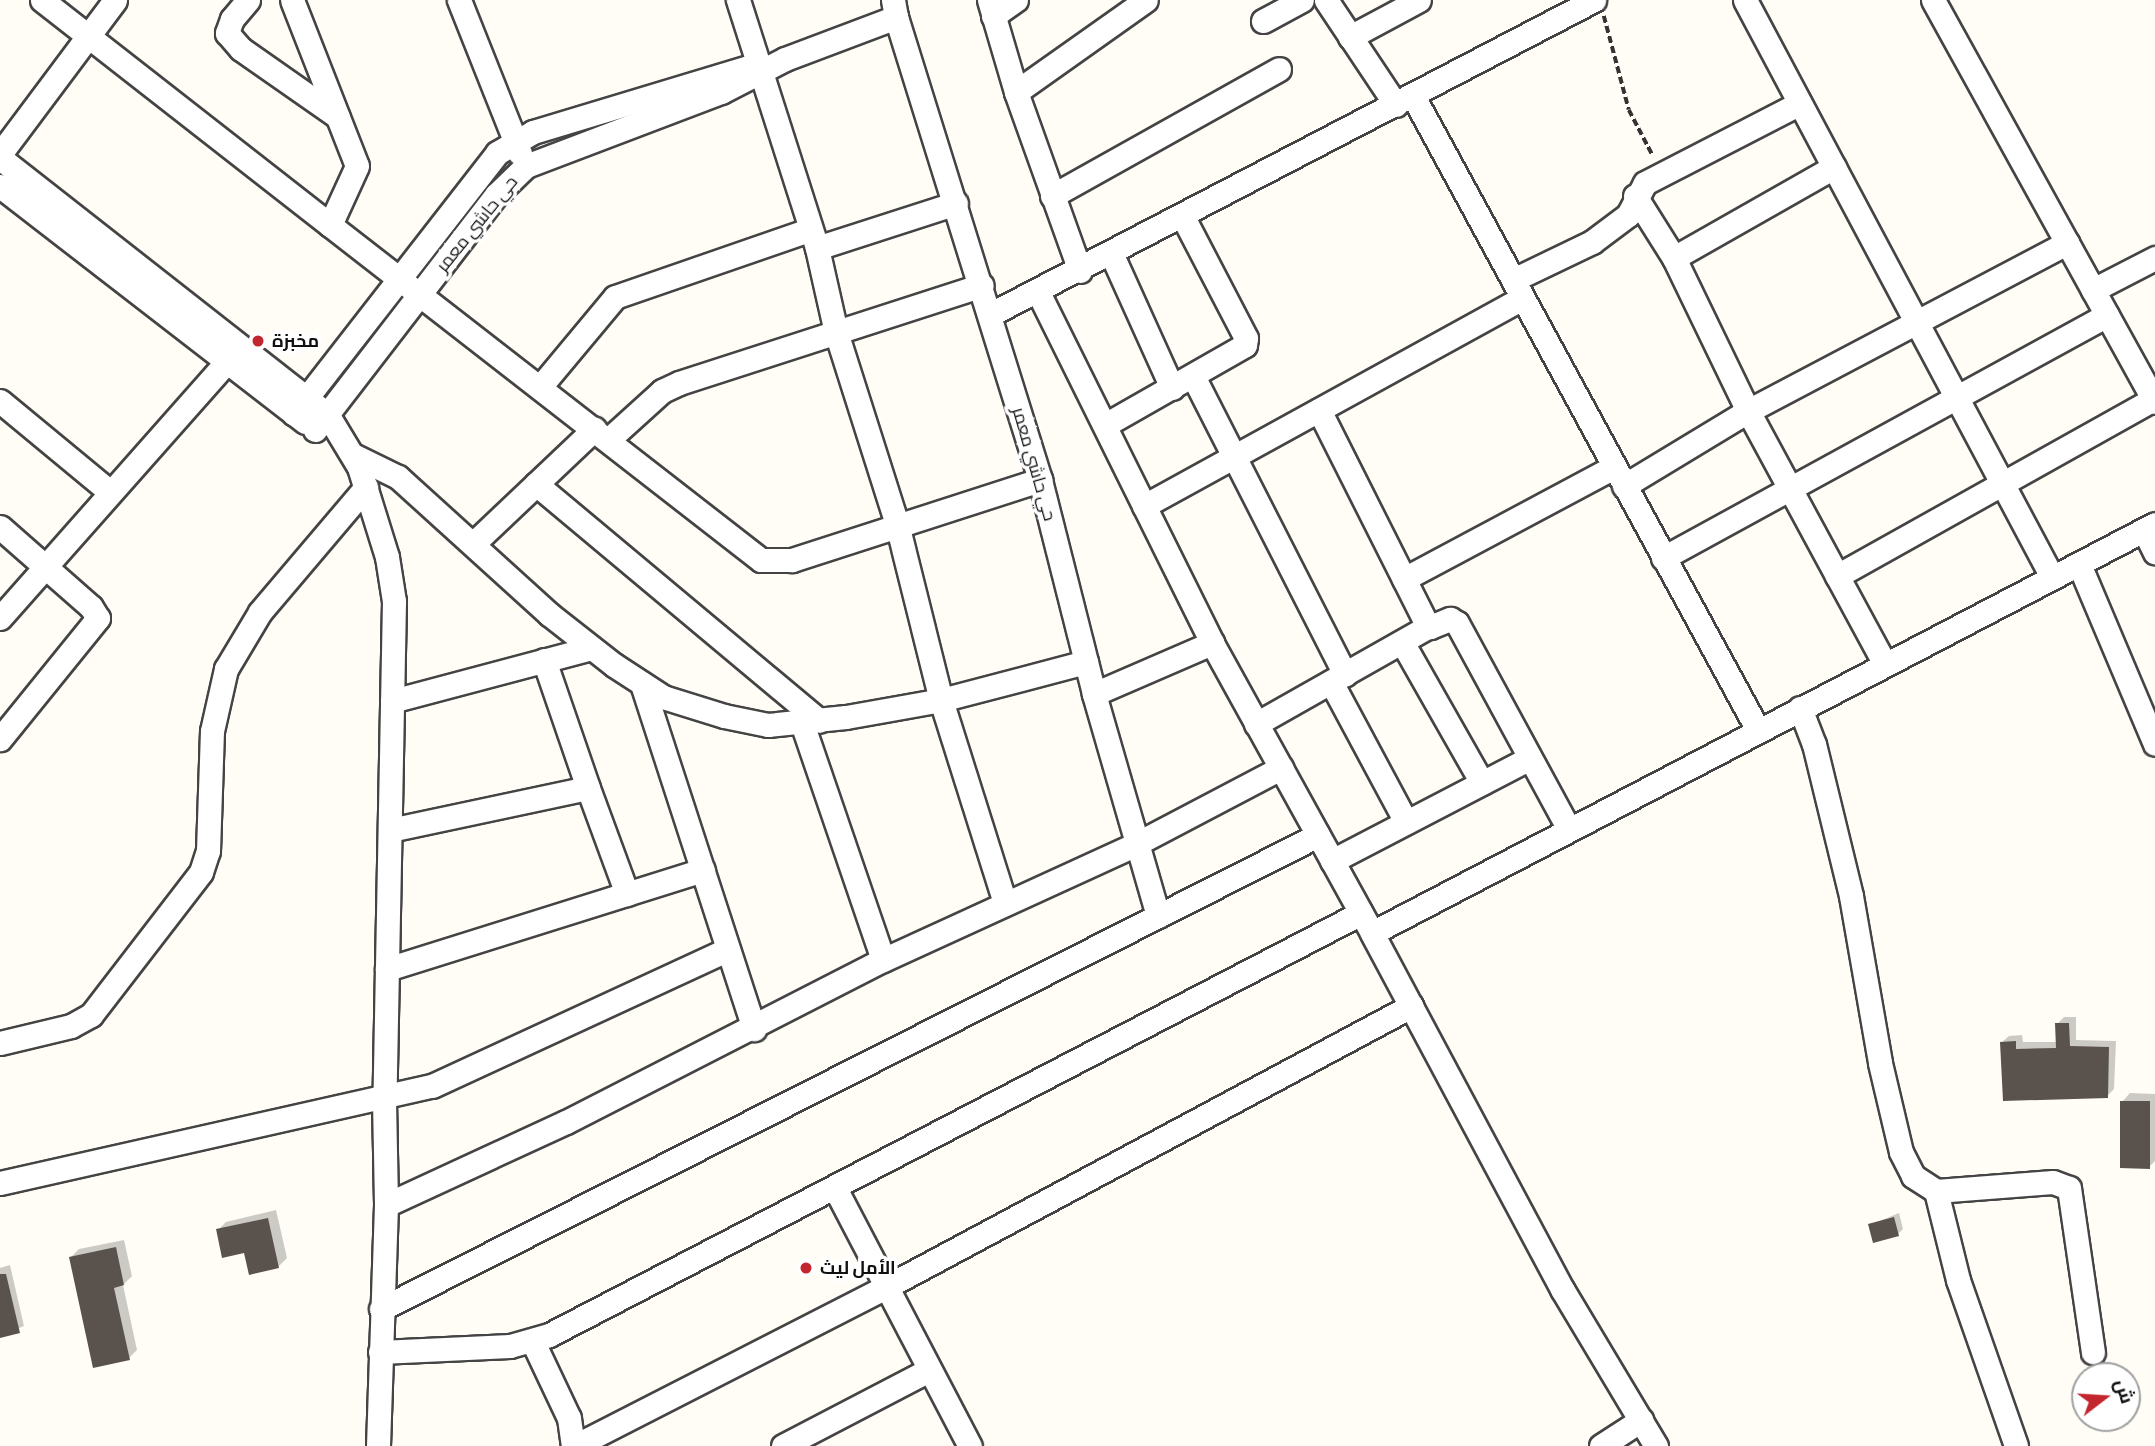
<!DOCTYPE html>
<meta charset="utf-8">
<style>
body{margin:0}
#map{position:relative;width:2155px;height:1446px;overflow:hidden;background:#fffdf5;font-family:"Crimson Pro",Cairo,serif}
div>[style]{position:absolute}
.shadow>*{inset:0;background:#0003}
.building>*{inset:0;background:#5a524d}
.path>*{height:3.5px;margin-top:-1.75px;transform-origin:0;background:repeating-linear-gradient(90deg,#333 0 7px,transparent 0 10.5px)}
.roads{filter:drop-shadow(2px 0 #444) drop-shadow(-2px 0 #444) drop-shadow(0 2px #444) drop-shadow(0 -2px #444)}
.minor>*{height:23px;margin:-11.5px;padding:0 11.5px;transform-origin:11.5px;border-radius:11.5px;background:#fff}
.dots>*{width:19px;height:19px;translate:-50% -50%;box-sizing:border-box;border:4px solid #fff;border-radius:50%}
span{translate:-50% -50%;white-space:nowrap;text-align:center;line-height:1.15;-webkit-text-stroke:7px #fff;paint-order:stroke}
.street-label{font-size:18px;color:#111}
.poi-label{font-size:18px;color:#111;font-weight:700}
.left{translate:0 -50%;text-align:left}
.north{position:absolute;left:2071px;top:1362px;width:70px;height:70px;box-sizing:border-box;background:#fff;border:2px solid #a0a0a0;border-radius:50%;rotate:73deg;font-size:19px;font-weight:700;line-height:28px;text-align:center;color:#111}
.north::after{content:'';display:block;margin:auto;width:24px;height:32px;background:#c4262e;clip-path:polygon(50% 0,100% 100%,50% 72%,0 100%)}
</style>
<div id="map">
<div class="shadow">
<div style="clip-path:polygon(2064px 1017px,2076px 1017px,2076px 1040px,2116px 1041px,2114px 1089px,2107px 1096px,2002px 1042px,2009px 1036px,2022px 1035px,2023px 1042px,2057px 1042px,2057px 1024px)"></div>
<div style="clip-path:polygon(2130px 1093px,2155px 1094px,2155px 1161px,2149px 1167px,2122px 1102px)"></div>
<div style="clip-path:polygon(276px 1210px,287px 1258px,278px 1267px,245px 1251px,218px 1230px,226px 1222px)"></div>
<div style="clip-path:polygon(1899px 1213px,1903px 1229px,1898px 1234px,1870px 1225px)"></div>
<div style="clip-path:polygon(124px 1240px,132px 1276px,123px 1285px,137px 1350px,129px 1358px,71px 1257px,79px 1249px)"></div>
<div style="clip-path:polygon(10px 1265px,24px 1326px,0 1336px,0 1268px)"></div>
</div>
<div class="building">
<div style="clip-path:polygon(2055px 1023px,2069px 1023px,2070px 1046px,2109px 1047px,2108px 1098px,2003px 1101px,2000px 1042px,2016px 1041px,2016px 1049px,2056px 1048px)"></div>
<div style="clip-path:polygon(2120px 1101px,2150px 1101px,2150px 1169px,2120px 1168px)"></div>
<div style="clip-path:polygon(1894px 1217px,1899px 1236px,1873px 1243px,1868px 1224px)"></div>
<div style="clip-path:polygon(268px 1218px,279px 1268px,249px 1275px,244px 1253px,222px 1258px,216px 1229px)"></div>
<div style="clip-path:polygon(116px 1247px,124px 1285px,114px 1288px,130px 1360px,93px 1368px,69px 1257px)"></div>
<div style="clip-path:polygon(0 1274px,6px 1274px,20px 1333px,0 1338px)"></div>
</div>
<div class="path">
<div style="left:1604px;top:16px;width:97px;rotate:75.1deg"></div>
<div style="left:1629px;top:110px;width:52px;rotate:62.4deg"></div>
</div>
<div class="roads">
<div class="minor">
<div style="left:42px;top:0;width:365px;rotate:38deg"></div>
<div style="left:248px;top:0;width:25px;rotate:130deg"></div>
<div style="left:232px;top:19px;width:15px;rotate:110deg"></div>
<div style="left:227px;top:33px;width:21px;rotate:49deg"></div>
<div style="left:241px;top:49px;width:118px;rotate:35deg"></div>
<div style="left:292px;top:0;width:178px;rotate:68.6deg"></div>
<div style="left:357px;top:166px;width:65px;rotate:114.6deg"></div>
<div style="left:330px;top:225px;width:546px;rotate:37.86deg"></div>
<div style="left:761px;top:560px;width:31px"></div>
<div style="left:792px;top:560px;width:261px;rotate:-17.9deg"></div>
<div style="left:459px;top:0;width:165px;rotate:68.3deg"></div>
<div style="left:738px;top:0;width:260px;rotate:72.3deg"></div>
<div style="left:817px;top:248px;width:86px;rotate:77.3deg"></div>
<div style="left:836px;top:332px;width:201px;rotate:72.4deg"></div>
<div style="left:897px;top:524px;width:181px;rotate:76deg"></div>
<div style="left:941px;top:700px;width:213px;rotate:72.5deg"></div>
<div style="left:989px;top:0;width:96px;rotate:73.6deg"></div>
<div style="left:1016px;top:92px;width:190px;rotate:70.3deg"></div>
<div style="left:1326px;top:0;width:126px;rotate:56.3deg"></div>
<div style="left:1745px;top:0;width:654px;rotate:61.98deg"></div>
<div style="left:1933px;top:0;width:459px;rotate:61.1deg"></div>
<div style="left:993px;top:16px;width:28px;rotate:-35deg"></div>
<div style="left:896px;top:17px;width:485px;rotate:72.7deg"></div>
<div style="left:1040px;top:480px;width:221px;rotate:75.8deg"></div>
<div style="left:1094px;top:694px;width:231px;rotate:73.9deg"></div>
<div style="left:1263px;top:21px;width:44px;rotate:-28.3deg"></div>
<div style="left:1350px;top:37px;width:78px;rotate:-28.2deg"></div>
<div style="left:1016px;top:92px;width:159px;rotate:-35.3deg"></div>
<div style="left:1413px;top:96px;width:722px;rotate:61.45deg"></div>
<div style="left:0;top:154px;width:192px;rotate:-53.2deg"></div>
<div style="left:0;top:158px;width:415px;rotate:38.1deg"></div>
<div style="left:327px;top:414px;width:62px;rotate:58.9deg"></div>
<div style="left:359px;top:467px;width:94px;rotate:72.7deg"></div>
<div style="left:387px;top:557px;width:45px;rotate:81deg"></div>
<div style="left:394px;top:601px;width:499px;rotate:91.1deg"></div>
<div style="left:384px;top:1100px;width:105px;rotate:88.9deg"></div>
<div style="left:386px;top:1205px;width:241px;rotate:91.9deg"></div>
<div style="left:1834px;top:167px;width:184px;rotate:150.4deg"></div>
<div style="left:1674px;top:258px;width:170px;rotate:64.2deg"></div>
<div style="left:1748px;top:411px;width:361px;rotate:-27.8deg"></div>
<div style="left:0;top:186px;width:386px;rotate:37.7deg"></div>
<div style="left:1052px;top:196px;width:260px;rotate:-29.2deg"></div>
<div style="left:1635px;top:196px;width:73px;rotate:57.8deg"></div>
<div style="left:817px;top:248px;width:146px;rotate:-17.9deg"></div>
<div style="left:1112px;top:255px;width:146px;rotate:65.7deg"></div>
<div style="left:1513px;top:280px;width:88px;rotate:-25.7deg"></div>
<div style="left:1592px;top:242px;width:45px;rotate:-36.9deg"></div>
<div style="left:1628px;top:215px;width:36px;rotate:-62deg"></div>
<div style="left:1645px;top:183px;width:174px;rotate:-27.3deg"></div>
<div style="left:2093px;top:290px;width:70px;rotate:-27.3deg"></div>
<div style="left:1038px;top:292px;width:392px;rotate:63.6deg"></div>
<div style="left:1212px;top:643px;width:325px;rotate:61.1deg"></div>
<div style="left:991px;top:314px;width:680px;rotate:-27.51deg"></div>
<div style="left:1193px;top:376px;width:335px;rotate:63deg"></div>
<div style="left:540px;top:387px;width:117px;rotate:-50.2deg"></div>
<div style="left:615px;top:297px;width:207px;rotate:-19.1deg"></div>
<div style="left:0;top:401px;width:143px;rotate:39.6deg"></div>
<div style="left:1319px;top:410px;width:236px;rotate:63.3deg"></div>
<div style="left:1425px;top:621px;width:8px;rotate:50deg"></div>
<div style="left:1430px;top:627px;width:22px;rotate:-22deg"></div>
<div style="left:1450px;top:619px;width:8px;rotate:30deg"></div>
<div style="left:1457px;top:623px;width:234px;rotate:61.5deg"></div>
<div style="left:294px;top:414px;width:331px;rotate:-52.1deg"></div>
<div style="left:497px;top:153px;width:42px;rotate:-30.3deg"></div>
<div style="left:533px;top:132px;width:225px;rotate:-16.8deg"></div>
<div style="left:1105px;top:425px;width:161px;rotate:-29.7deg"></div>
<div style="left:1245px;top:345px;width:7px;rotate:-82deg"></div>
<div style="left:1246px;top:338px;width:136px;rotate:-117.5deg"></div>
<div style="left:315px;top:430px;width:297px;rotate:-52.4deg"></div>
<div style="left:496px;top:195px;width:42px;rotate:-44deg"></div>
<div style="left:526px;top:166px;width:209px;rotate:-20.8deg"></div>
<div style="left:721px;top:92px;width:72px;rotate:-27.3deg"></div>
<div style="left:785px;top:59px;width:119px;rotate:-20.7deg"></div>
<div style="left:896px;top:17px;width:17px;rotate:-100deg"></div>
<div style="left:608px;top:440px;width:73px;rotate:-42.2deg"></div>
<div style="left:662px;top:391px;width:19px;rotate:-25deg"></div>
<div style="left:679px;top:383px;width:318px;rotate:-17.9deg"></div>
<div style="left:353px;top:455px;width:50px;rotate:26.1deg"></div>
<div style="left:398px;top:477px;width:204px;rotate:42.2deg"></div>
<div style="left:549px;top:614px;width:83px;rotate:38.1deg"></div>
<div style="left:614px;top:665px;width:59px;rotate:33.1deg"></div>
<div style="left:663px;top:697px;width:64px;rotate:17.3deg"></div>
<div style="left:724px;top:716px;width:45px;rotate:11.6deg"></div>
<div style="left:768px;top:725px;width:78px;rotate:-5.9deg"></div>
<div style="left:846px;top:717px;width:97px;rotate:-10.1deg"></div>
<div style="left:941px;top:700px;width:150px;rotate:-14.7deg"></div>
<div style="left:536px;top:484px;width:369px;rotate:39.9deg"></div>
<div style="left:1624px;top:486px;width:145px;rotate:-31.2deg"></div>
<div style="left:1748px;top:411px;width:288px;rotate:61.6deg"></div>
<div style="left:1144px;top:506px;width:431px;rotate:-28.8deg"></div>
<div style="left:0;top:527px;width:121px;rotate:41.3deg"></div>
<div style="left:91px;top:607px;width:13px;rotate:58deg"></div>
<div style="left:98px;top:618px;width:156px;rotate:129deg"></div>
<div style="left:2144px;top:530px;width:25px;rotate:64deg"></div>
<div style="left:474px;top:543px;width:166px;rotate:-43.5deg"></div>
<div style="left:1663px;top:558px;width:506px;rotate:-28.69deg"></div>
<div style="left:2079px;top:564px;width:195px;rotate:67.1deg"></div>
<div style="left:1837px;top:576px;width:363px;rotate:-29.2deg"></div>
<div style="left:1404px;top:579px;width:238px;rotate:-28.1deg"></div>
<div style="left:0;top:618px;width:351px;rotate:-48.5deg"></div>
<div style="left:1402px;top:642px;width:162px;rotate:60.4deg"></div>
<div style="left:544px;top:660px;width:135px;rotate:71deg"></div>
<div style="left:1331px;top:682px;width:159px;rotate:61.8deg"></div>
<div style="left:642px;top:684px;width:363px;rotate:72deg"></div>
<div style="left:1094px;top:694px;width:129px;rotate:-23.4deg"></div>
<div style="left:392px;top:701px;width:206px;rotate:-14.9deg"></div>
<div style="left:1800px;top:708px;width:39px;rotate:69deg"></div>
<div style="left:1814px;top:744px;width:156px;rotate:76.3deg"></div>
<div style="left:1851px;top:896px;width:169px;rotate:80.1deg"></div>
<div style="left:1880px;top:1063px;width:91px;rotate:76.7deg"></div>
<div style="left:1901px;top:1152px;width:27px;rotate:63deg"></div>
<div style="left:1913px;top:1176px;width:27px;rotate:33deg"></div>
<div style="left:1936px;top:1191px;width:117px;rotate:-4.4deg"></div>
<div style="left:2053px;top:1182px;width:17px;rotate:21deg"></div>
<div style="left:2069px;top:1188px;width:166px;rotate:81.7deg"></div>
<div style="left:802px;top:723px;width:250px;rotate:71.1deg"></div>
<div style="left:1256px;top:724px;width:199px;rotate:-29.5deg"></div>
<div style="left:390px;top:830px;width:202px;rotate:-12deg"></div>
<div style="left:588px;top:788px;width:113px;rotate:69.8deg"></div>
<div style="left:1332px;top:861px;width:221px;rotate:-27.5deg"></div>
<div style="left:387px;top:969px;width:331px;rotate:-17.4deg"></div>
<div style="left:0;top:1043px;width:73px;rotate:-13.5deg"></div>
<div style="left:71px;top:1026px;width:23px;rotate:-29deg"></div>
<div style="left:91px;top:1015px;width:180px;rotate:-52.4deg"></div>
<div style="left:201px;top:872px;width:22px;rotate:-72deg"></div>
<div style="left:208px;top:851px;width:120px;rotate:-88.1deg"></div>
<div style="left:212px;top:731px;width:64px;rotate:-77.3deg"></div>
<div style="left:226px;top:669px;width:66px;rotate:-59.2deg"></div>
<div style="left:260px;top:612px;width:164px;rotate:-49.7deg"></div>
<div style="left:0;top:1183px;width:443px;rotate:-12.7deg"></div>
<div style="left:432px;top:1086px;width:326px;rotate:-24.8deg"></div>
<div style="left:835px;top:1188px;width:291px;rotate:62.4deg"></div>
<div style="left:1936px;top:1191px;width:92px;rotate:76.1deg"></div>
<div style="left:1958px;top:1280px;width:176px;rotate:70.7deg"></div>
<div style="left:386px;top:1205px;width:198px;rotate:-24.8deg"></div>
<div style="left:566px;top:1122px;width:356px;rotate:-27.1deg"></div>
<div style="left:883px;top:960px;width:278px;rotate:-24.6deg"></div>
<div style="left:1136px;top:844px;width:164px;rotate:-27.7deg"></div>
<div style="left:381px;top:1309px;width:1050px;rotate:-26.83deg"></div>
<div style="left:533px;top:1342px;width:84px;rotate:64.7deg"></div>
<div style="left:569px;top:1418px;width:28px;rotate:82deg"></div>
<div style="left:380px;top:1352px;width:130px;rotate:-2.6deg"></div>
<div style="left:510px;top:1346px;width:41px;rotate:-15.8deg"></div>
<div style="left:549px;top:1335px;width:915px;rotate:-27.46deg"></div>
<div style="left:575px;top:1446px;width:347px;rotate:-27.1deg"></div>
<div style="left:884px;top:1288px;width:598px;rotate:-28.15deg"></div>
<div style="left:783px;top:1446px;width:165px;rotate:-27.5deg"></div>
<div style="left:1601px;top:1446px;width:48px;rotate:-33deg"></div>
<div style="left:1656px;top:1446px;width:183px;rotate:-120.9deg"></div>
<div style="left:1562px;top:1289px;width:404px;rotate:-118.1deg"></div>
<div style="left:1372px;top:933px;width:883px;rotate:-27.58deg"></div>
</div>
</div>
<div class="dots">
<div style="left:258px;top:341px;background:#c4262e"></div>
<div style="left:806px;top:1268px;background:#c4262e"></div>
</div>
<div class="street-label">
<span style="left:477px;top:224px;rotate:-51deg">حي حاشي معمر</span>
<span style="left:1034px;top:464px;rotate:74deg">حي حاشي معمر</span>
</div>
<div class="poi-label">
<span class="left" style="left:272px;top:341px">مخبزة</span>
<span class="left" style="left:820px;top:1268px">الأمل ليث</span>
</div>
<div class="north">ش</div>
</div>
